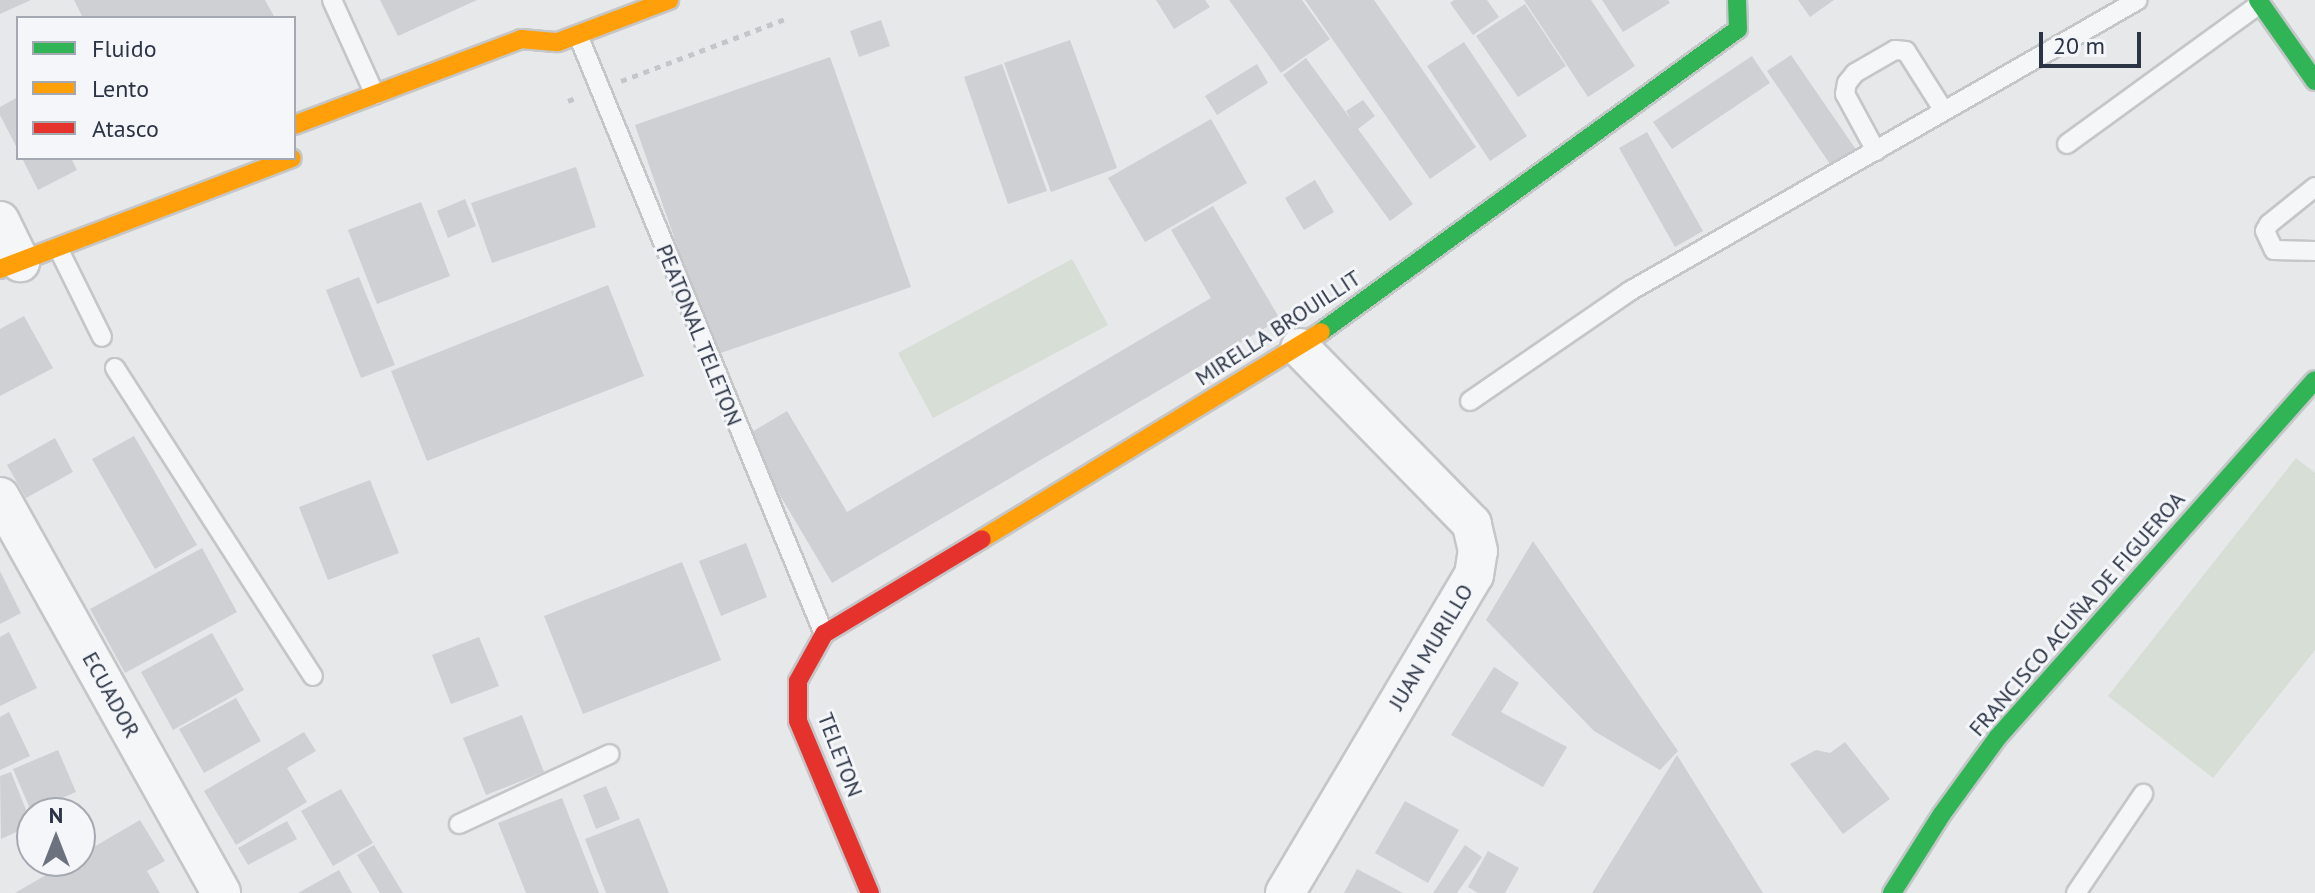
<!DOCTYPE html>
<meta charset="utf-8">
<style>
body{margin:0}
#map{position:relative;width:2315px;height:893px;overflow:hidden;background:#e6e8ea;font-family:"PT Sans",sans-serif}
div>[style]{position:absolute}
.green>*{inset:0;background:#d6ded6}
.building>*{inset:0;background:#ced0d3}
.path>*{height:5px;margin-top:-2.5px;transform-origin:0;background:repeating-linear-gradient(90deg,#c5c6ca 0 6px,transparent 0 12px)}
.roads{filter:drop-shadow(2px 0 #c4c6c8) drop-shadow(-2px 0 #c4c6c8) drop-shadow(0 2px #c4c6c8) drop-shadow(0 -2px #c4c6c8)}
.lane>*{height:18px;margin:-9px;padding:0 9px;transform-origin:9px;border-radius:9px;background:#f5f6f7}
.street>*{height:38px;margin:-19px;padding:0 19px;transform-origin:19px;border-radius:19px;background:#f5f6f7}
.fast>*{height:18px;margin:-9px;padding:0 9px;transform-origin:9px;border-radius:9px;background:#30b455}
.slow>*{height:18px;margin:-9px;padding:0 9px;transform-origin:9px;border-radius:9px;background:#ff9f0a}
.jam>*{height:18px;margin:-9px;padding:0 9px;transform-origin:9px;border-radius:9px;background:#e5322d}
span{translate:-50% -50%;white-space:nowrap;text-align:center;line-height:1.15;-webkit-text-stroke:6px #f4f6f9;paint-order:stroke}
.street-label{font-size:22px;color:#2b3445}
.legend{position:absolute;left:16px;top:16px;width:280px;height:144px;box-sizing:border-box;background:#f4f6f9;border:2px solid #a4a8b1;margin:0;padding:10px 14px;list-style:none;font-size:24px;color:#2b3445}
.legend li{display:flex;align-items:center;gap:16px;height:40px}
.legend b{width:40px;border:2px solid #a4a8b1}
.north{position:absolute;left:16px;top:797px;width:80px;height:80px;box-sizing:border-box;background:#f4f6f9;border:2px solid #a4a8b1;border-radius:50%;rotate:0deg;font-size:22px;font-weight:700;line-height:32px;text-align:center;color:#2b3445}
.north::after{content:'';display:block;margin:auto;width:28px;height:36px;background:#6c737f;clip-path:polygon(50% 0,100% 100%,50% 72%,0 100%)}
.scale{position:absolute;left:2039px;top:32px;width:102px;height:36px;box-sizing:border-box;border:4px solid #2b3445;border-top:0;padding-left:10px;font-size:24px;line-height:28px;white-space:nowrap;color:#2b3445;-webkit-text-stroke:6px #f4f6f9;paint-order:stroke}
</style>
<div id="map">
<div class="green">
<div style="clip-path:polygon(1072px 259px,1108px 325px,933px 418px,898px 353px)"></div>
<div style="clip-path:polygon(2296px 458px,2315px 473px,2315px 650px,2213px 778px,2108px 696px)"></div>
</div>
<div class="building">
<div style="clip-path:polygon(0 0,31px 0,0 14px)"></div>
<div style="clip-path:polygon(74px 0,265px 0,275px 18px,83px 18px)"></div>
<div style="clip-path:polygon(380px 0,477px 0,398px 36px)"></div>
<div style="clip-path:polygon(1156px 0,1205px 0,1210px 7px,1174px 29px)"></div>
<div style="clip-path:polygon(1229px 0,1302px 0,1330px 39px,1281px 73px)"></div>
<div style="clip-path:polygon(1305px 0,1374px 0,1476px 147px,1430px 179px)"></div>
<div style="clip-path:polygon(1454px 0,1487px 0,1499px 17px,1473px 35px,1450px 3px)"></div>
<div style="clip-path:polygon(1524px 0,1591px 0,1635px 66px,1588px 97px)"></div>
<div style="clip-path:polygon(1602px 0,1668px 0,1670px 3px,1623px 32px)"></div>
<div style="clip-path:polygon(1798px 0,1834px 0,1810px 17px)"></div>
<div style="clip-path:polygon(1525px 4px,1566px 66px,1518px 97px,1476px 36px)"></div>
<div style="clip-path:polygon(881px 20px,890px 46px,859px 57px,850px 31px)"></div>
<div style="clip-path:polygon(1070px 40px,1117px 168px,1051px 192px,1004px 63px)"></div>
<div style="clip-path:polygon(1464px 42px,1527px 136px,1490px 161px,1427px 66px)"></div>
<div style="clip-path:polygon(1791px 55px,1857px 151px,1832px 167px,1767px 71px)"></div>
<div style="clip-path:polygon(1752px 56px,1770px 83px,1672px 149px,1653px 122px)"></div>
<div style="clip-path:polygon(830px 57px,911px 287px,715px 355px,635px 125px)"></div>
<div style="clip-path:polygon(1306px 58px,1352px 121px,1346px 111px,1363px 100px,1375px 116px,1358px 129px,1413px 204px,1390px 221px,1283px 75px)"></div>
<div style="clip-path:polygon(1002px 64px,1047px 191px,1008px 204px,964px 77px)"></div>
<div style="clip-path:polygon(1257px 64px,1268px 83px,1217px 115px,1205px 96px)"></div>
<div style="clip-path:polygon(18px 97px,18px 150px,0 115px,0 107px)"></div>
<div style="clip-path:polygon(1211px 119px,1247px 183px,1145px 242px,1108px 178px)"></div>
<div style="clip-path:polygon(1647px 132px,1703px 231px,1675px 247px,1619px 148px)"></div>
<div style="clip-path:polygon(22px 158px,71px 158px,77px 170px,38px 190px)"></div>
<div style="clip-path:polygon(576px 167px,596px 227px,492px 263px,471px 203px)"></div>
<div style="clip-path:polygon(1315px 180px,1334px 212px,1304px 230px,1285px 198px)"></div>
<div style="clip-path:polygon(465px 199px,476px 226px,448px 238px,437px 211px)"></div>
<div style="clip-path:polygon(421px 202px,450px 276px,377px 304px,348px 230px)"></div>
<div style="clip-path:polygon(1213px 206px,1280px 319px,832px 583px,745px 436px,787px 411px,847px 512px,1211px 298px,1171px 230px)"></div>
<div style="clip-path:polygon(359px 277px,395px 365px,361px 378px,326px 290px)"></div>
<div style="clip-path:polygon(608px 285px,644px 376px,427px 461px,391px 371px)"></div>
<div style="clip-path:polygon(24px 316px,53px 368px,0 396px,0 329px)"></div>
<div style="clip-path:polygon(134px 436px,197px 545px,155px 569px,92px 459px)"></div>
<div style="clip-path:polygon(55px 438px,73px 472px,26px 498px,7px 465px)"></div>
<div style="clip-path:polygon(370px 480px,399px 553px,328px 580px,299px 507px)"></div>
<div style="clip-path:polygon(1533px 541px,1678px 751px,1660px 770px,1594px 731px,1486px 620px)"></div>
<div style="clip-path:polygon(746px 543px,767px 597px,721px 616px,699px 561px)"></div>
<div style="clip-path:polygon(202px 548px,237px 612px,125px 673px,90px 609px)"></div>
<div style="clip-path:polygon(682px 562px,721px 660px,583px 714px,544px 616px)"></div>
<div style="clip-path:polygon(0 571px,21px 613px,0 624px)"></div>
<div style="clip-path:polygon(9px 632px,37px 688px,0 706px,0 637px)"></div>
<div style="clip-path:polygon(212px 633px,244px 690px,173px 730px,141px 672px)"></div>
<div style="clip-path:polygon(479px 637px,499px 686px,451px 704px,432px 655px)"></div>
<div style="clip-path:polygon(1494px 667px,1519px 683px,1501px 712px,1567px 747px,1543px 787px,1451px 735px)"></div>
<div style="clip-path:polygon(236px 698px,261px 741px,204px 773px,179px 729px)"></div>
<div style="clip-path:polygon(9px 712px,30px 756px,0 770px,0 717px)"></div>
<div style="clip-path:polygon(522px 715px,544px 772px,486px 795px,463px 738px)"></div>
<div style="clip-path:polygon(304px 732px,316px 751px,287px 768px,307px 802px,236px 845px,204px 791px)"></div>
<div style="clip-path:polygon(1845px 742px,1890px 799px,1843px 834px,1790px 764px,1816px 750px,1830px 753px)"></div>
<div style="clip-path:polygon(58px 750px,76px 792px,31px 811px,13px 769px)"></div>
<div style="clip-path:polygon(1677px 755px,1763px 893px,1592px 893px)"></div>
<div style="clip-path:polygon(11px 772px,32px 825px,1px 839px,0 776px)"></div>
<div style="clip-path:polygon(606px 786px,620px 819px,596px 829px,583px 795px)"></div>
<div style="clip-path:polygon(341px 789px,373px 843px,333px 866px,301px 811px)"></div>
<div style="clip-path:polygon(562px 798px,599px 893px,526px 893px,498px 823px)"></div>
<div style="clip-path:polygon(1405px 801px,1459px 830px,1428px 883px,1375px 853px)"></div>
<div style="clip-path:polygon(639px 818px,669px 893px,606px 893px,585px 839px)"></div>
<div style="clip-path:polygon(140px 820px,165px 861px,147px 871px,160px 893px,15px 893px,70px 861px,80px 861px,80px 855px)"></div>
<div style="clip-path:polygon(287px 821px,297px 839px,248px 865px,238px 848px)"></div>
<div style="clip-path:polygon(374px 845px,403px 893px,380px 893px,357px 855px)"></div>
<div style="clip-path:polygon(1465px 845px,1482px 857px,1457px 893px,1433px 893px)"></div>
<div style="clip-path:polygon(1488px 851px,1519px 868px,1505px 893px,1478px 893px,1468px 887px)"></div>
<div style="clip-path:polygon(1357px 869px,1403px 893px,1344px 893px)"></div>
<div style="clip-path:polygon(339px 870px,352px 893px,298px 893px)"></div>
</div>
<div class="path">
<div style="left:621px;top:81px;width:175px;rotate:-20.7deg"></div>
<div style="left:568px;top:101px;width:11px;rotate:-22deg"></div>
</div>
<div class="roads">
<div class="lane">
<div style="left:332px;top:0;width:104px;rotate:65.6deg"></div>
<div style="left:578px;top:35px;width:648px;rotate:67.67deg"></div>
<div style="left:2067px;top:144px;width:238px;rotate:-36deg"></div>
<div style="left:1876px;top:151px;width:65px;rotate:-118.5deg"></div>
<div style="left:1845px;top:94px;width:11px;rotate:-80deg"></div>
<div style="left:1847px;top:83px;width:13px;rotate:-51deg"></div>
<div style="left:1855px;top:73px;width:46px;rotate:-29.9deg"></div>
<div style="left:1895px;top:50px;width:11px;rotate:5deg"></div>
<div style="left:1906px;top:51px;width:71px;rotate:57.7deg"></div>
<div style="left:2315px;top:187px;width:59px;rotate:141.2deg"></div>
<div style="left:2269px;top:224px;width:8px;rotate:120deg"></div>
<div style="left:2265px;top:231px;width:21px;rotate:65deg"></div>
<div style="left:2274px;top:250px;width:41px;rotate:1.4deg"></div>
<div style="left:58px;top:248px;width:99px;rotate:63.7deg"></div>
<div style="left:115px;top:368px;width:366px;rotate:57.3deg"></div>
<div style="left:1470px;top:401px;width:194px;rotate:-34.5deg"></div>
<div style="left:1630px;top:291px;width:585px;rotate:-29.81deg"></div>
<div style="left:459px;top:824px;width:166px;rotate:-24.9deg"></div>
<div style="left:2076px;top:893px;width:120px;rotate:-55.9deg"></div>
</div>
<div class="street">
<div style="left:0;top:221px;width:46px;rotate:64deg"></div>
<div style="left:0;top:497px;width:453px;rotate:60.8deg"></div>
<div style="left:1285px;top:893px;width:370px;rotate:-59.3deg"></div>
<div style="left:1474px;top:575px;width:24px;rotate:-81deg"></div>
<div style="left:1478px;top:551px;width:28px;rotate:-103deg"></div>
<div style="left:1472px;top:524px;width:246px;rotate:-134.3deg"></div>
</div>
<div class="fast">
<div style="left:2258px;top:0;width:99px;rotate:54.9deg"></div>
<div style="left:1321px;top:332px;width:515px;rotate:-36deg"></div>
<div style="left:1738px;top:29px;width:29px;rotate:-92deg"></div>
<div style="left:1892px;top:893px;width:93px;rotate:-57.7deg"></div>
<div style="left:1942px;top:814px;width:95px;rotate:-54deg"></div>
<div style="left:1998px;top:737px;width:477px;rotate:-48.4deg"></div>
</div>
<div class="slow">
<div style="left:294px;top:125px;width:243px;rotate:-20.7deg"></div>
<div style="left:521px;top:39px;width:37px;rotate:5deg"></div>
<div style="left:558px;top:42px;width:119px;rotate:-20.7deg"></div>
<div style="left:0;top:269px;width:312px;rotate:-20.8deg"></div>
<div style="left:982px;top:539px;width:397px;rotate:-31.4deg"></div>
</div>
<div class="jam">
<div style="left:870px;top:893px;width:186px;rotate:-112.7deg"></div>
<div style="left:798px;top:721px;width:40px;rotate:-90deg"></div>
<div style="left:798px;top:681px;width:54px;rotate:-61deg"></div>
<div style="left:824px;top:634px;width:184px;rotate:-31deg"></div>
</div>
</div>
<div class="street-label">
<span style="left:1278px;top:328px;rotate:-33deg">MIRELLA BROUILLIT</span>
<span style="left:699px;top:335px;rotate:68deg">PEATONAL TELETON</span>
<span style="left:2077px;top:614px;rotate:-49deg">FRANCISCO ACUÑA DE FIGUEROA</span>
<span style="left:1431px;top:647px;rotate:-59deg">JUAN MURILLO</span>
<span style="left:111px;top:695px;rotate:61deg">ECUADOR</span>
<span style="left:840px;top:755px;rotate:69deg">TELETON</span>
</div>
<ul class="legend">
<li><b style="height:10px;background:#30b455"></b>Fluido</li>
<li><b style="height:10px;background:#ff9f0a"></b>Lento</li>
<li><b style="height:10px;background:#e5322d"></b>Atasco</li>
</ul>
<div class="north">N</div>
<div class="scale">20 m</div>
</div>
